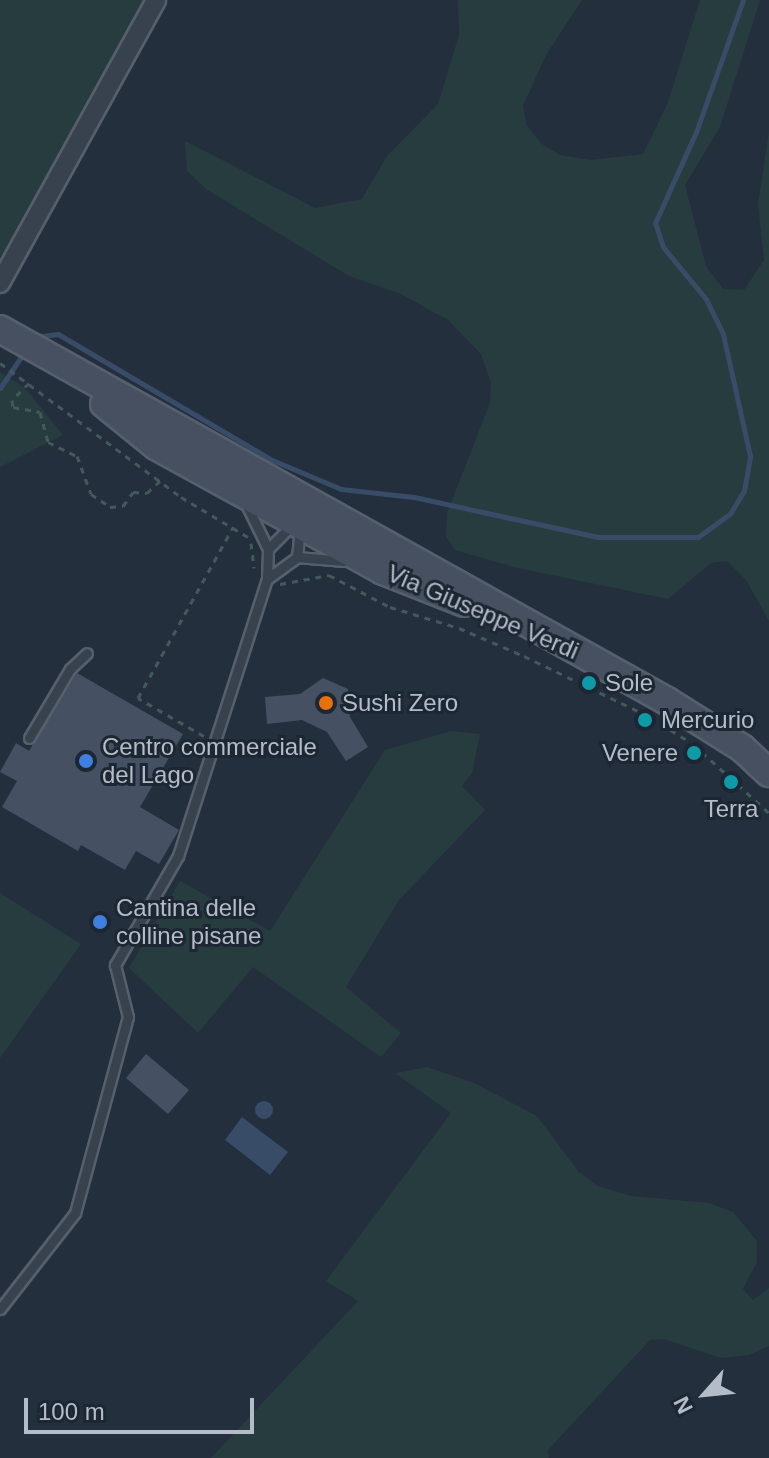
<!DOCTYPE html>
<style>
body{margin:0}
#map{position:relative;width:769px;height:1458px;overflow:hidden;background:#242f3e;font-family:Helvetica,sans-serif}
div>[style]{position:absolute}
.green>*{inset:0;background:#263c3f}
.water>*{inset:0;background:#394c67}
.round{border-radius:50%}
.stream>*{height:5px;margin:-2.5px;padding:0 2.5px;transform-origin:2.5px;border-radius:2.5px;background:#394c67}
.building>*{inset:0;background:#455162}
.path>*{height:3px;margin-top:-1.5px;transform-origin:0;background:repeating-linear-gradient(90deg,#44595c 0 6px,transparent 0 12px)}
.roads{filter:drop-shadow(2px 0 #565f6c) drop-shadow(-2px 0 #565f6c) drop-shadow(0 2px #565f6c) drop-shadow(0 -2px #565f6c)}
.lane>*{height:9px;margin:-4.5px;padding:0 4.5px;transform-origin:4.5px;border-radius:4.5px;background:#38414e}
.street>*{height:18px;margin:-9px;padding:0 9px;transform-origin:9px;border-radius:9px;background:#38414e}
.secondary>*{height:26px;margin:-13px;padding:0 13px;transform-origin:13px;border-radius:13px;background:#465061}
.dots>*{width:22px;height:22px;translate:-50% -50%;box-sizing:border-box;border:4px solid #1d2633;border-radius:50%}
span{translate:-50% -50%;white-space:nowrap;text-align:center;line-height:1.15;-webkit-text-stroke:6px #1d2633;paint-order:stroke}
.street-label{font-size:24px;color:#b4bcc9}
.poi-label{font-size:24px;color:#b4bcc9}
.left{translate:0 -50%;text-align:left}
.right{translate:-100% -50%;text-align:right}
.north{position:absolute;left:665px;top:1354px;width:80px;height:80px;-webkit-text-stroke:6px #1d2633;paint-order:stroke;rotate:243deg;font-size:22px;font-weight:700;line-height:32px;text-align:center;color:#b4bcc9}
.north::after{content:'';display:block;margin:auto;width:28px;height:36px;background:#b4bcc9;clip-path:polygon(50% 0,100% 100%,50% 72%,0 100%)}
.scale{position:absolute;left:24px;top:1398px;width:230px;height:36px;box-sizing:border-box;border:4px solid #b4bcc9;border-top:0;padding-left:10px;font-size:24px;line-height:28px;white-space:nowrap;color:#b4bcc9;-webkit-text-stroke:6px #1d2633;paint-order:stroke}
</style>
<div id="map">
<div class="green">
<div style="clip-path:polygon(0 0,143px 0,12px 249px,0 256px)"></div>
<div style="clip-path:polygon(458px 0,582px 0,546px 55px,523px 106px,527px 126px,542px 144px,560px 155px,590px 160px,643px 154px,667px 105px,700px 0,760px 0,720px 127px,685px 185px,706px 266px,723px 289px,744px 290px,764px 260px,758px 204px,769px 131px,769px 621px,746px 580px,727px 561px,711px 563px,668px 599px,513px 567px,455px 550px,446px 536px,447px 513px,490px 403px,491px 383px,481px 354px,448px 320px,401px 294px,349px 276px,206px 189px,187px 171px,185px 141px,315px 208px,362px 199px,387px 156px,438px 104px,459px 35px)"></div>
<div style="clip-path:polygon(0 372px,25px 388px,63px 435px,0 467px)"></div>
<div style="clip-path:polygon(451px 731px,480px 734px,472px 773px,462px 786px,485px 810px,399px 900px,346px 987px,401px 1033px,381px 1057px,253px 967px,198px 1033px,129px 968px,180px 881px,270px 931px,385px 750px)"></div>
<div style="clip-path:polygon(0 893px,81px 944px,0 1058px)"></div>
<div style="clip-path:polygon(427px 1067px,474px 1083px,537px 1116px,578px 1171px,598px 1186px,631px 1196px,709px 1203px,733px 1212px,757px 1241px,757px 1262px,743px 1289px,753px 1300px,769px 1288px,769px 1346px,749px 1355px,721px 1358px,664px 1339px,650px 1340px,548px 1450px,549px 1458px,211px 1458px,358px 1301px,326px 1281px,451px 1113px,395px 1073px)"></div>
</div>
<div class="water">
<div class="round" style="left:255px;top:1101px;width:18px;height:18px"></div>
<div style="clip-path:polygon(242px 1117px,288px 1152px,270px 1175px,225px 1140px)"></div>
</div>
<div class="stream">
<div style="left:42px;top:336px;width:16px;rotate:-7deg"></div>
<div style="left:58px;top:334px;width:248px;rotate:30.5deg"></div>
<div style="left:272px;top:460px;width:75px;rotate:22.8deg"></div>
<div style="left:341px;top:489px;width:73px;rotate:6.3deg"></div>
<div style="left:414px;top:497px;width:188px;rotate:12.3deg"></div>
<div style="left:598px;top:537px;width:100px"></div>
<div style="left:698px;top:537px;width:39px;rotate:-36deg"></div>
<div style="left:730px;top:514px;width:27px;rotate:-59deg"></div>
<div style="left:744px;top:491px;width:36px;rotate:-80deg"></div>
<div style="left:750px;top:456px;width:125px;rotate:-102.5deg"></div>
<div style="left:723px;top:334px;width:39px;rotate:-116deg"></div>
<div style="left:706px;top:299px;width:67px;rotate:-129.6deg"></div>
<div style="left:663px;top:247px;width:25px;rotate:-108deg"></div>
<div style="left:655px;top:223px;width:100px;rotate:-65.7deg"></div>
<div style="left:696px;top:132px;width:140px;rotate:-70.4deg"></div>
<div style="left:0;top:388px;width:36px;rotate:-56deg"></div>
</div>
<div class="building">
<div style="clip-path:polygon(77px 673px,183px 734px,140px 807px,179px 830px,159px 864px,136px 851px,125px 870px,81px 845px,78px 851px,2px 807px,17px 781px,0 772px,16px 743px,29px 751px)"></div>
<div style="clip-path:polygon(323px 678px,348px 689px,350px 717px,368px 747px,346px 761px,327px 732px,302px 720px,267px 724px,265px 697px,300px 694px)"></div>
<div style="clip-path:polygon(146px 1054px,189px 1090px,168px 1114px,126px 1078px)"></div>
</div>
<div class="path">
<div style="left:0;top:363px;width:225px;rotate:36.5deg"></div>
<div style="left:181px;top:497px;width:78px;rotate:30.8deg"></div>
<div style="left:29px;top:383px;width:24px;rotate:135deg"></div>
<div style="left:12px;top:400px;width:7px;rotate:82deg"></div>
<div style="left:13px;top:407px;width:27px;rotate:10deg"></div>
<div style="left:40px;top:412px;width:31px;rotate:75deg"></div>
<div style="left:48px;top:442px;width:32px;rotate:26deg"></div>
<div style="left:77px;top:456px;width:40px;rotate:69.8deg"></div>
<div style="left:91px;top:494px;width:23px;rotate:34deg"></div>
<div style="left:110px;top:507px;width:13px;rotate:-4deg"></div>
<div style="left:123px;top:506px;width:17px;rotate:-54deg"></div>
<div style="left:133px;top:492px;width:14px;rotate:4deg"></div>
<div style="left:147px;top:493px;width:18px;rotate:-43deg"></div>
<div style="left:251px;top:543px;width:25px;rotate:83deg"></div>
<div style="left:280px;top:584px;width:50px;rotate:-10.4deg"></div>
<div style="left:329px;top:575px;width:69px;rotate:27.7deg"></div>
<div style="left:390px;top:607px;width:72px;rotate:16.9deg"></div>
<div style="left:459px;top:628px;width:71px;rotate:23.3deg"></div>
<div style="left:524px;top:656px;width:140px;rotate:25.8deg"></div>
<div style="left:650px;top:717px;width:51px;rotate:32.1deg"></div>
<div style="left:693px;top:744px;width:103px;rotate:42.2deg"></div>
<div style="left:204px;top:736px;width:76px;rotate:-150.1deg"></div>
<div style="left:138px;top:698px;width:196px;rotate:-60.9deg"></div>
</div>
<div class="roads">
<div class="lane">
<div style="left:268px;top:549px;width:33px;rotate:-45deg"></div>
<div style="left:297px;top:557px;width:28px;rotate:-84deg"></div>
<div style="left:267px;top:579px;width:37px;rotate:-36deg"></div>
<div style="left:297px;top:557px;width:47px;rotate:4.9deg"></div>
<div style="left:29px;top:738px;width:80px;rotate:-59.3deg"></div>
<div style="left:70px;top:669px;width:23px;rotate:-43deg"></div>
<div style="left:0;top:1309px;width:122px;rotate:-52deg"></div>
<div style="left:75px;top:1213px;width:203px;rotate:-74.9deg"></div>
<div style="left:128px;top:1017px;width:54px;rotate:-104deg"></div>
<div style="left:115px;top:965px;width:126px;rotate:-60deg"></div>
<div style="left:178px;top:856px;width:291px;rotate:-72.2deg"></div>
<div style="left:267px;top:579px;width:30px;rotate:-88deg"></div>
<div style="left:268px;top:549px;width:46px;rotate:-116deg"></div>
</div>
<div class="street">
<div style="left:0;top:283px;width:323px;rotate:-61.1deg"></div>
</div>
<div class="secondary">
<div style="left:0;top:329px;width:764px;rotate:29.15deg"></div>
<div style="left:667px;top:701px;width:89px;rotate:32.1deg"></div>
<div style="left:742px;top:748px;width:37px;rotate:43deg"></div>
<div style="left:104px;top:404px;width:67px;rotate:38.9deg"></div>
<div style="left:156px;top:446px;width:259px;rotate:28.8deg"></div>
<div style="left:383px;top:571px;width:87px;rotate:21.6deg"></div>
</div>
</div>
<div class="dots">
<div style="left:589px;top:683px;background:#0f9aa8"></div>
<div style="left:326px;top:703px;background:#e8710a"></div>
<div style="left:645px;top:720px;background:#0f9aa8"></div>
<div style="left:694px;top:753px;background:#0f9aa8"></div>
<div style="left:86px;top:761px;background:#3f7fe0"></div>
<div style="left:731px;top:782px;background:#0f9aa8"></div>
<div style="left:100px;top:922px;background:#3f7fe0"></div>
</div>
<div class="street-label">
<span style="left:483px;top:612px;rotate:23deg">Via Giuseppe Verdi</span>
</div>
<div class="poi-label">
<span class="left" style="left:605px;top:683px">Sole</span>
<span class="left" style="left:342px;top:703px">Sushi Zero</span>
<span class="left" style="left:661px;top:720px">Mercurio</span>
<span class="left" style="left:102px;top:761px">Centro commerciale<br>del Lago</span>
<span class="right" style="left:678px;top:753px">Venere</span>
<span style="left:731px;top:809px">Terra</span>
<span class="left" style="left:116px;top:922px">Cantina delle<br>colline pisane</span>
</div>
<div class="north">N</div>
<div class="scale">100 m</div>
</div>
